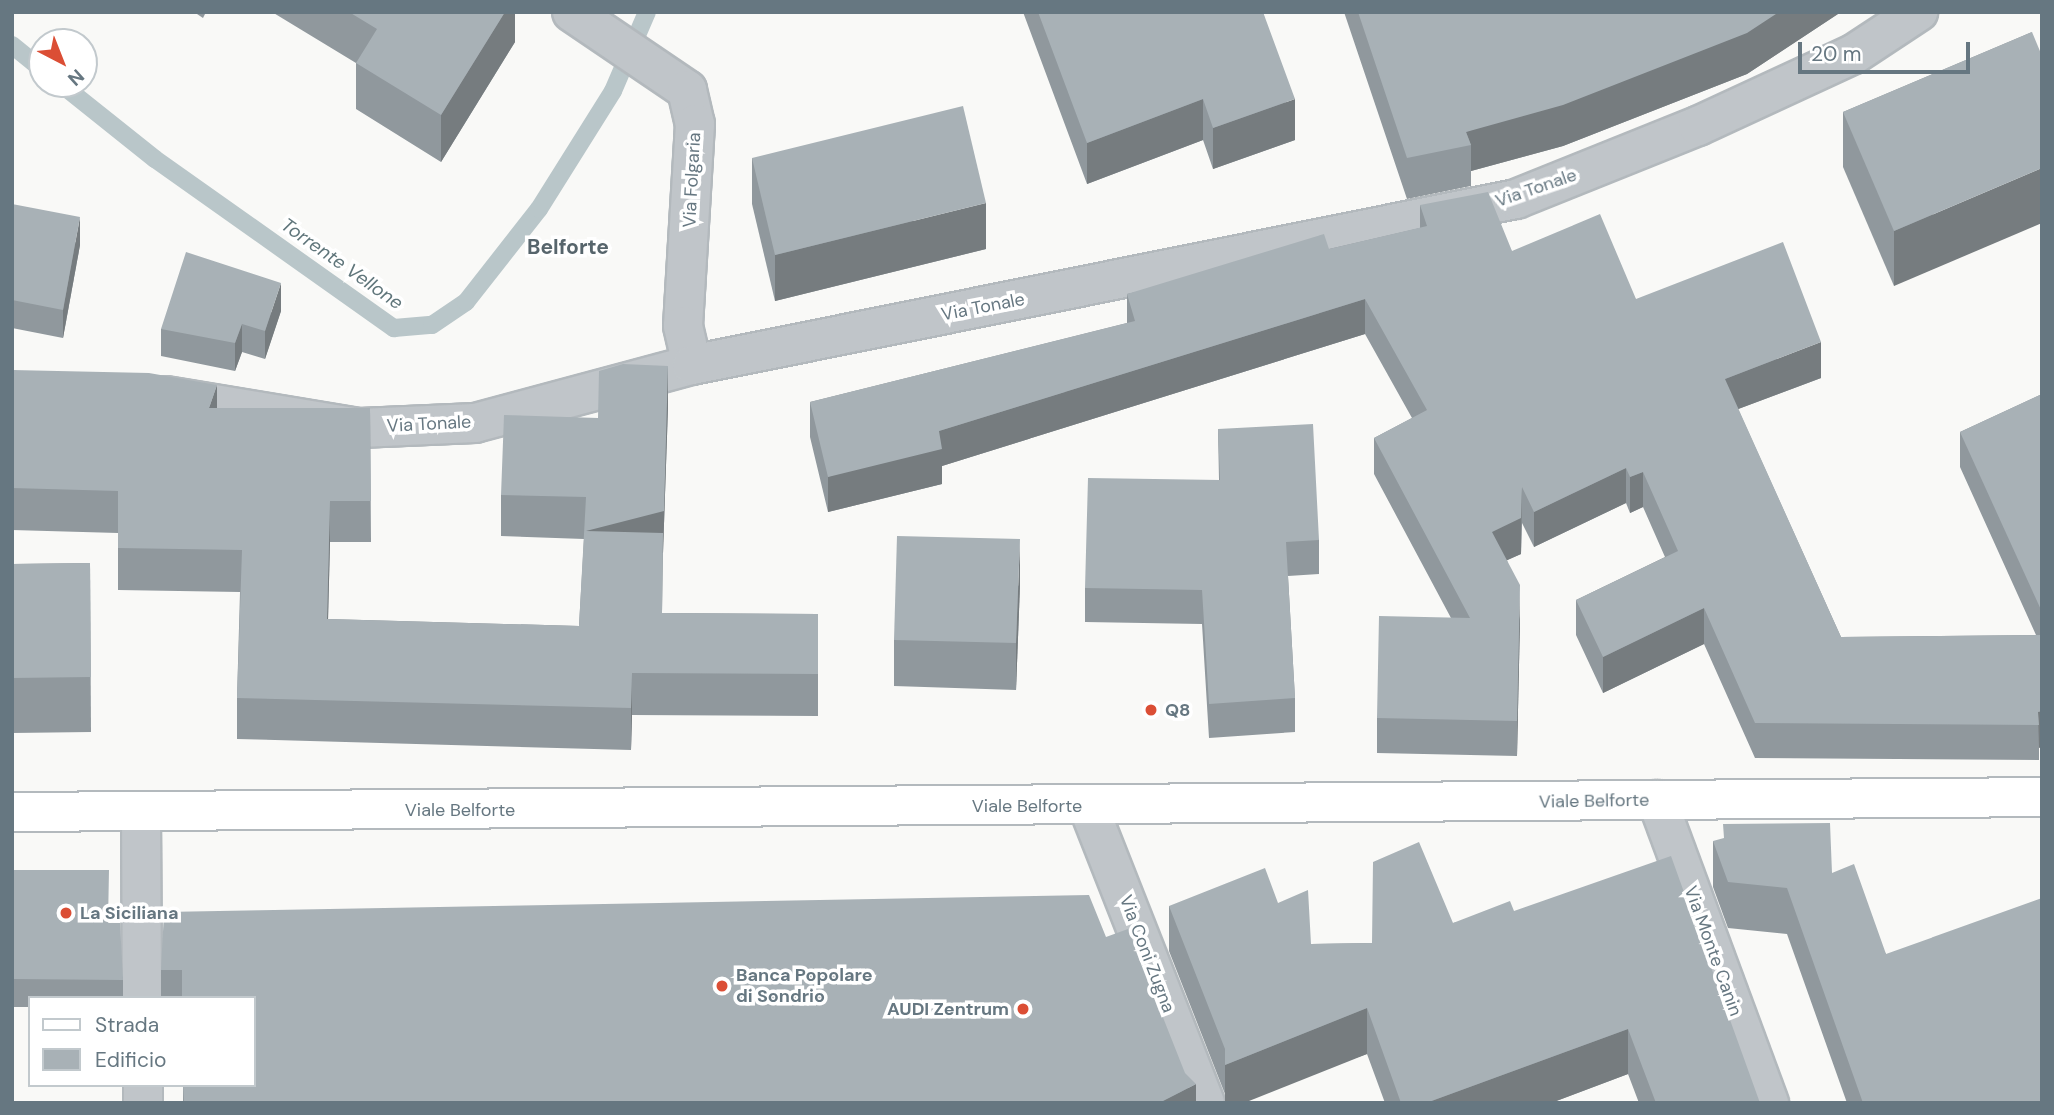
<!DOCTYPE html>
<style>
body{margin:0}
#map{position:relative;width:2054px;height:1115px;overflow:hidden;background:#f9f9f7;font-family:"DM Sans",sans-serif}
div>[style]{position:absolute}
.stream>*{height:18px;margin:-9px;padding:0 9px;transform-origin:9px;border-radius:9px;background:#b9c6c9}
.roads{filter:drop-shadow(2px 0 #b3b9bd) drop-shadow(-2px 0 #b3b9bd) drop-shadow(0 2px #b3b9bd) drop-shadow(0 -2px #b3b9bd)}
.street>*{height:38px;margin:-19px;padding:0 19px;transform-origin:19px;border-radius:19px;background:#c0c5c9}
.secondary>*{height:38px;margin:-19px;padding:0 19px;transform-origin:19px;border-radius:19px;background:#fff}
.wall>*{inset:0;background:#90989d}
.shaded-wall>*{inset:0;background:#767c7f}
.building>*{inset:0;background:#a8b1b6}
.dots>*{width:19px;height:19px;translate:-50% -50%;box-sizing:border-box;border:4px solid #fff;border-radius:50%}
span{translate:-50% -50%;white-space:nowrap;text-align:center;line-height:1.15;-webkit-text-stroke:7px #fff;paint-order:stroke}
.street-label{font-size:18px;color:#667781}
.poi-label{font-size:18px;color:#667781;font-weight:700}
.left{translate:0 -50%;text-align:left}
.right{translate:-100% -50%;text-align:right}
.water-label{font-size:19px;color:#60767b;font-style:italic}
.quarter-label{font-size:21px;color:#57656c;font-weight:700}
.frame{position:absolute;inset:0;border:14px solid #667781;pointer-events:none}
.legend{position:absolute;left:28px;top:996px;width:228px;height:91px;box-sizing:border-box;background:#fff;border:2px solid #c2c9cd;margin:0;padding:9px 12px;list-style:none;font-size:21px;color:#667781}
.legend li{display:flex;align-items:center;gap:14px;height:35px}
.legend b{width:35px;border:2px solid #c2c9cd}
.north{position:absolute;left:28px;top:28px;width:70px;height:70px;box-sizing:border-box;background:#fff;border:2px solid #c2c9cd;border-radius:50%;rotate:138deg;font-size:19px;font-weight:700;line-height:28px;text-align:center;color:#667781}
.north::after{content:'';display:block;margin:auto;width:24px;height:32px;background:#db4e35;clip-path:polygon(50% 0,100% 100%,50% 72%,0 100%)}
.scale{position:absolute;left:1798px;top:42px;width:172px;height:32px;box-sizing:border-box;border:4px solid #667781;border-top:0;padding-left:9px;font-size:21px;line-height:24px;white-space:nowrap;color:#667781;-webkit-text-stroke:5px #fff;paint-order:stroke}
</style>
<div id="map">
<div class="stream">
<div style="left:12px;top:45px;width:38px;rotate:39deg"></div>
<div style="left:61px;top:84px;width:120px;rotate:38.6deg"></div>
<div style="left:155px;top:159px;width:293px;rotate:35.3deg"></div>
<div style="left:394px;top:328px;width:38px;rotate:-5deg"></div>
<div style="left:432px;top:325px;width:41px;rotate:-34.1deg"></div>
<div style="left:466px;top:302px;width:118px;rotate:-51.9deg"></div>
<div style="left:539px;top:209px;width:139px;rotate:-57.9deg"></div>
<div style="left:613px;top:91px;width:86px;rotate:-66.7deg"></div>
</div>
<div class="roads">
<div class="street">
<div style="left:572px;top:12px;width:139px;rotate:34.1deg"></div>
<div style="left:687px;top:90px;width:35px;rotate:77deg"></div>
<div style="left:695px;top:124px;width:202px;rotate:93.4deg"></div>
<div style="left:683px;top:326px;width:40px;rotate:77deg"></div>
<div style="left:166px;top:396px;width:197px;rotate:9.4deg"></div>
<div style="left:360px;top:428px;width:115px;rotate:-2.5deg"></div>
<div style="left:475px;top:423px;width:225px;rotate:-15deg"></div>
<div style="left:692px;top:365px;width:841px;rotate:-11.39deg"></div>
<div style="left:1516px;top:199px;width:196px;rotate:-21.9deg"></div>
<div style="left:1698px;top:126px;width:172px;rotate:-24.8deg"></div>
<div style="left:1854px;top:54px;width:77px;rotate:-33.3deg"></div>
<div style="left:1657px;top:800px;width:323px;rotate:69.7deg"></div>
<div style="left:1088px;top:806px;width:319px;rotate:68.5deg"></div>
<div style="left:141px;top:813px;width:185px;rotate:89.7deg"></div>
<div style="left:143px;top:1085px;width:18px;rotate:90deg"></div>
</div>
<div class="secondary">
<div style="left:12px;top:812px;width:2030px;rotate:-0.42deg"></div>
</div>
</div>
<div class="wall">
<div style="clip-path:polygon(194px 12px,206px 12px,203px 18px)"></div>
<div style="clip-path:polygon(272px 12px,515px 12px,515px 42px,441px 162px,356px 109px,356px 63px)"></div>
<div style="clip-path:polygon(1023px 12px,1263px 12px,1295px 140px,1213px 169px,1203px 140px,1087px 184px)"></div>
<div style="clip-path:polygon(1344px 12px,1841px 12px,1747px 74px,1563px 146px,1471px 171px,1471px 186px,1407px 199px)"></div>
<div style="clip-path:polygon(2032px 32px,1894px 286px,1843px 167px,1843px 112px)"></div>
<div style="clip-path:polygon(752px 158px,986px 249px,775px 301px,752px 204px)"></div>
<div style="clip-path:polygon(12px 204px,80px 245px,63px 338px,12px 328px)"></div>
<div style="clip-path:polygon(1420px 205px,1512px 251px,1636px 299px,1821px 378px,1738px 409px,1841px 637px,2036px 635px,1960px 467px,1960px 432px,2042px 394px,2042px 746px,2039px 748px,2039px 760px,1755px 758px,1704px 644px,1603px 693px,1576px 635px,1576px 600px,1665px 557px,1643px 507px,1630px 513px,1626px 503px,1534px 547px,1522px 523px,1521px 554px,1507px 560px,1520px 620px,1517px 756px,1377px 753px,1377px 718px,1451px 618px,1374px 474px,1374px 438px,1412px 418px,1365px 334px,942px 466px,942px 484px,828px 512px,810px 437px,810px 402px,1127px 323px,1127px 294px,1329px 249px,1420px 228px)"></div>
<div style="clip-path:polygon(281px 311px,265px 359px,242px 352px,235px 371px,161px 356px,161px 329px)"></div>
<div style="clip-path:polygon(12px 370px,217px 408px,370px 408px,371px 542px,330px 542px,328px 619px,579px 626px,584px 539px,501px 536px,501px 495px,598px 418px,668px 407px,663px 553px,662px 613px,818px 614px,818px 716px,632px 715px,631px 750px,237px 739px,237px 698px,240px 592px,118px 590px,118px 533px,12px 530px)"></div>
<div style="clip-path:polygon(1218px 429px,1319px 540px,1319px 574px,1288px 576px,1295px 698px,1295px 732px,1209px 738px,1202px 624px,1085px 622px,1085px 588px,1219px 480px)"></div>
<div style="clip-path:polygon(90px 563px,91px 732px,12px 733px,12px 564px)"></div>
<div style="clip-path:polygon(1020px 585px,1016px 690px,894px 686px,894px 640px)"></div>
<div style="clip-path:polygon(1713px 841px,1832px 873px,1886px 954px,2042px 1103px,1847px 1103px,1787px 934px,1728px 928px,1713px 887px)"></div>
<div style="clip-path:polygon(12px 870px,109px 923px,123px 980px,123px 998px,30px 998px,30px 1007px,12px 1007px)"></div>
<div style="clip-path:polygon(1278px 903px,1311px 944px,1372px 943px,1453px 923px,1514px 911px,1760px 1103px,1639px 1103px,1628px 1074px,1551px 1103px,1385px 1103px,1367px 1054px,1225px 1103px,1225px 1094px,1169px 951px,1169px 906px)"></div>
<div style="clip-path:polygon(1106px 937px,1196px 1103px,183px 1103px,183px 1085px,254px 1085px,254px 998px,161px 998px,161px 970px)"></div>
</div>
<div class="shaded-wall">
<div style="clip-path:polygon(505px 12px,515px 12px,515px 42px,441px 162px,441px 115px)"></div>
<div style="clip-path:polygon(1779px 12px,1841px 12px,1747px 74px,1563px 146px,1471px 171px,1471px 145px,1466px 132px)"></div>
<div style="clip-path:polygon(1203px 99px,1203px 140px,1087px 184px,1087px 143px)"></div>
<div style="clip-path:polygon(1295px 99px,1295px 140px,1213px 169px,1213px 128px)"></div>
<div style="clip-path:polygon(2042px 168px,2042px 223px,1894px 286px,1894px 231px)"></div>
<div style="clip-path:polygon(986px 203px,986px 249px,775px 301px,775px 255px)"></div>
<div style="clip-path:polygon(80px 217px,80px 245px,63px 338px,63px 310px)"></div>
<div style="clip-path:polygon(281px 283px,281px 311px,265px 359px,265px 331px)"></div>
<div style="clip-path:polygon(1365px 299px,1365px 334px,942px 466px,942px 484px,828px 512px,828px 477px,939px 431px)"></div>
<div style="clip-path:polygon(242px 324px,242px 352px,235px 371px,235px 343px)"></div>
<div style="clip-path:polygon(1821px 342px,1821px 378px,1725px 414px,1725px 379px)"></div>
<div style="clip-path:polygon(668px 366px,668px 407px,663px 553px,586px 531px)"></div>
<div style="clip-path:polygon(217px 385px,217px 426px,209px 408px)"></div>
<div style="clip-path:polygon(1626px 468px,1626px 503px,1534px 547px,1534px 512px)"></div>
<div style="clip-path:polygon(1643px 472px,1643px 507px,1630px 513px,1630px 477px)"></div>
<div style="clip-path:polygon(1522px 487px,1521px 554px,1492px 567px,1492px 532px)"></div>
<div style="clip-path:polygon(330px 501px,330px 542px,327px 661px,327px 619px)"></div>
<div style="clip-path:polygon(1020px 539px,1020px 585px,1016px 690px,1016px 643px)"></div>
<div style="clip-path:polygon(1520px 585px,1520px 620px,1517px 756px,1517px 721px)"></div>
<div style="clip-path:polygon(1704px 608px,1704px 644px,1603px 693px,1603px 657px)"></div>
<div style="clip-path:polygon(632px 673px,632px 715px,631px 750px,631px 708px)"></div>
<div style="clip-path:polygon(2042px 711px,2042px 746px,2039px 748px,2038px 712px)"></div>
<div style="clip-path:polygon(1367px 1008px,1367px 1054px,1244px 1103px,1225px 1103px,1225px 1065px)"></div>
<div style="clip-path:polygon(1628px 1029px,1628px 1074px,1551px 1103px,1426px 1103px)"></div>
<div style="clip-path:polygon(1196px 1084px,1196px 1103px,1159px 1103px)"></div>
</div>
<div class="building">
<div style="clip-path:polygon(349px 12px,505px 12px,441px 115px,356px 63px,377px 29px)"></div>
<div style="clip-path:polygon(1038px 12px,1263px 12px,1295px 99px,1213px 128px,1203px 99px,1087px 143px)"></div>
<div style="clip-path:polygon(1358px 12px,1779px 12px,1747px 33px,1563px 105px,1466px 132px,1471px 145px,1407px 158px)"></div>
<div style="clip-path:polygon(2032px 32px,2042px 56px,2042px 168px,1894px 231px,1843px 112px)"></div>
<div style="clip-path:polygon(963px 106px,986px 203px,775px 255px,752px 158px)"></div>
<div style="clip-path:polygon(1488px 192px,1512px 251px,1600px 214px,1636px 299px,1783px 242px,1821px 342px,1725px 379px,1841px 637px,2042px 635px,2042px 711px,2038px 712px,2039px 725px,1755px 723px,1704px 608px,1603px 657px,1576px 600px,1678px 551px,1643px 472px,1630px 477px,1626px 468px,1534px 512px,1522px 487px,1521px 518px,1492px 532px,1520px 585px,1517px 721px,1377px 718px,1379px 616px,1470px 618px,1374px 438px,1427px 410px,1365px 299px,939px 431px,942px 449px,828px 477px,810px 402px,1135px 321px,1127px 294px,1324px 234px,1329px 249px,1427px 226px,1420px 205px)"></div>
<div style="clip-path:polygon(12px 204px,80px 217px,63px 310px,12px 300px)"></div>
<div style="clip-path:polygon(186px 252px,281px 283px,265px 331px,242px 324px,235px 343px,161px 329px)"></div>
<div style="clip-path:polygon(623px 364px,668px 366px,664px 511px,586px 531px,663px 533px,662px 613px,818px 614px,818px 674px,632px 673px,631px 708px,237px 698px,242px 550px,118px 548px,118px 491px,12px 488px,12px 370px,149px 373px,217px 385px,209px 408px,370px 408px,371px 501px,330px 501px,327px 619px,579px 626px,586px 497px,501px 495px,504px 415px,598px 418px,599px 371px)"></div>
<div style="clip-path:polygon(2042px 394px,2042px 612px,1960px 432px)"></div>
<div style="clip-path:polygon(1313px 424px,1319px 540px,1286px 542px,1295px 698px,1209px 704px,1202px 590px,1085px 588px,1088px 478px,1220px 480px,1218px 429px)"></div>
<div style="clip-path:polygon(897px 536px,1020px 539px,1016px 643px,894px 640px)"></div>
<div style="clip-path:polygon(90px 563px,91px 677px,12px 678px,12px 564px)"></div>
<div style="clip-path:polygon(1830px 823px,1832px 873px,1854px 864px,1886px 954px,2042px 898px,2042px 1103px,1863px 1103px,1787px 888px,1728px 882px,1713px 841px,1724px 838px,1723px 824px)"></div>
<div style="clip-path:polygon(1419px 842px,1453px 923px,1510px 901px,1514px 911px,1671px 856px,1760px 1103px,1656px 1103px,1628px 1029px,1426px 1103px,1401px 1103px,1367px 1008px,1225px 1065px,1225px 1049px,1169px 906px,1265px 868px,1278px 903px,1308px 890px,1311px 944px,1372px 943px,1373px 862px)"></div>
<div style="clip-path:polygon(12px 870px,109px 870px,108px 923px,120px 923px,123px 980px,12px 979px)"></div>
<div style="clip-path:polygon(1089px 895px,1106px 937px,1128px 929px,1185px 1073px,1196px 1084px,1159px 1103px,184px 1103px,183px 1085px,254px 1085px,254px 998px,182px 998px,182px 970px,161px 970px,164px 912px)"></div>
</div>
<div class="dots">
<div style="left:1151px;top:710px;background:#db4e35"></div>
<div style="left:66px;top:913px;background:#db4e35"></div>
<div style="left:722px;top:986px;background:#db4e35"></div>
<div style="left:1023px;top:1009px;background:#db4e35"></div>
</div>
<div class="street-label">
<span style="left:692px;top:180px;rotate:-87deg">Via Folgaria</span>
<span style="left:1536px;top:188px;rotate:-19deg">Via Tonale</span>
<span style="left:983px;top:307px;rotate:-11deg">Via Tonale</span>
<span style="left:429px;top:424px;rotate:-3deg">Via Tonale</span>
<span style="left:1594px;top:801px;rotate:-1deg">Viale Belforte</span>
<span style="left:1027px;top:806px">Viale Belforte</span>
<span style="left:460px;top:810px">Viale Belforte</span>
<span style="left:1713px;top:951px;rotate:70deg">Via Monte Canin</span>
<span style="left:1147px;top:954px;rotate:69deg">Via Coni Zugna</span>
</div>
<div class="poi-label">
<span class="left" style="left:1165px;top:710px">Q8</span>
<span class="left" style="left:80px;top:913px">La Siciliana</span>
<span class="left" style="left:736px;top:986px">Banca Popolare<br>di Sondrio</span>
<span class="right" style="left:1009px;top:1009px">AUDI Zentrum</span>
</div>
<div class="water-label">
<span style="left:342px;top:264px;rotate:35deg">Torrente Vellone</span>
</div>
<div class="quarter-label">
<span style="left:568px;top:247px">Belforte</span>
</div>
<div class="frame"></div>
<ul class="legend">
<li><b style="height:9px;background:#fff"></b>Strada</li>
<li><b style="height:19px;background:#a8b1b6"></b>Edificio</li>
</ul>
<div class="north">N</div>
<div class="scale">20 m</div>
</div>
